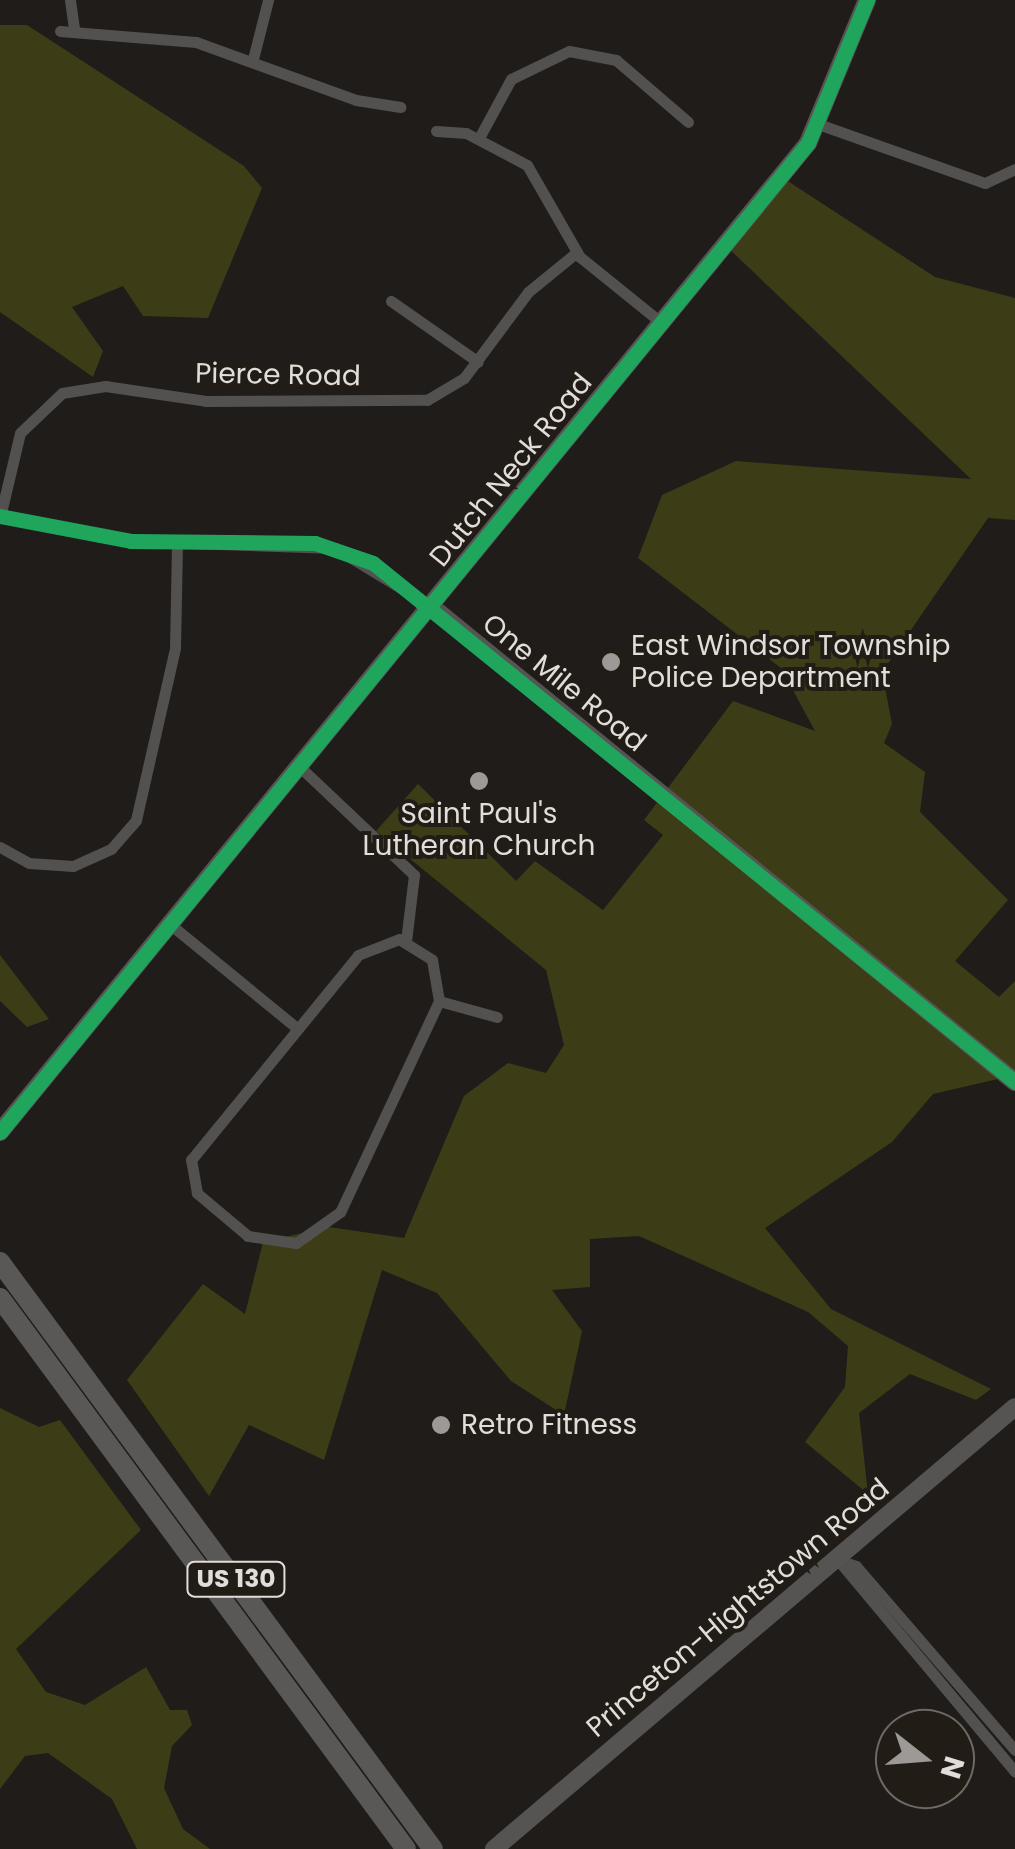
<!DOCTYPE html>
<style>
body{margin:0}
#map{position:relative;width:1015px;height:1849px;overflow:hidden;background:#1f1c1a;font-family:Poppins,sans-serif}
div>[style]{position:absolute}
.green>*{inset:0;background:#3c3d16}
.street>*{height:11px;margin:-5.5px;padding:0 5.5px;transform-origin:5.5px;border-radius:5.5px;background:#525150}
.secondary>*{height:18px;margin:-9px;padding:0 9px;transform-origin:9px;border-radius:9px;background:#565453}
.highway>*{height:20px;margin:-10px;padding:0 10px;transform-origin:10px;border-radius:10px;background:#5a5856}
.cycleway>*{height:15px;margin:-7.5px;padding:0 7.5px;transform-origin:7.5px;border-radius:7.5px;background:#20a55d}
.dots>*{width:28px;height:28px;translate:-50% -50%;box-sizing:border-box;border:5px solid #221c17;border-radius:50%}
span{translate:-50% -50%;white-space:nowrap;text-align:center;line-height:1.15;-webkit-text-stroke:8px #221c17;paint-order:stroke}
.shield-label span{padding:2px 8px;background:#221c17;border:2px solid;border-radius:8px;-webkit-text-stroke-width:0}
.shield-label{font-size:25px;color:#e1ddda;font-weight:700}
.street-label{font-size:28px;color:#e1ddda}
.poi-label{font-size:28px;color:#e1ddda}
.left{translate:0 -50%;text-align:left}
.north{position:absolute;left:875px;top:1709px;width:100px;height:100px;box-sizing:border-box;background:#221c17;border:2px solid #6e6965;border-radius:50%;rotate:107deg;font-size:28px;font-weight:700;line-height:40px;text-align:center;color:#e1ddda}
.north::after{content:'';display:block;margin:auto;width:35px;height:45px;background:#9d9997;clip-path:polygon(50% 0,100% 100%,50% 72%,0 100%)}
</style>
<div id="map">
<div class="green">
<div style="clip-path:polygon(0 25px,27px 25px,244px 166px,262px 188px,208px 318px,143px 316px,123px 286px,72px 307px,103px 351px,93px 377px,0 312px)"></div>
<div style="clip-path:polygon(780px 176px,935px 277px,1015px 298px,1015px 520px,988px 518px,882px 672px,892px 724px,884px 743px,925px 772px,920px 812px,1008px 900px,955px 961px,999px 997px,1015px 981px,1015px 1075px,933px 1094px,892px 1142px,765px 1228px,831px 1309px,991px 1389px,976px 1400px,910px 1374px,859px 1413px,868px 1494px,805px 1442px,845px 1387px,848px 1346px,808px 1312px,639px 1236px,590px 1239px,590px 1287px,552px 1290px,582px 1331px,564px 1415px,511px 1381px,437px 1293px,382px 1270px,324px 1460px,249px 1425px,209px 1496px,127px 1380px,203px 1284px,245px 1314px,263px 1242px,329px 1227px,404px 1238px,464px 1096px,508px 1063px,546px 1073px,564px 1045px,546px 970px,376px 831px,418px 784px,516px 881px,535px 861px,603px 910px,663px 835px,644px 820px,733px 701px,815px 731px,781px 668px,638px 558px,662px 495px,736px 461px,971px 479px,724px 244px)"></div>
<div style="clip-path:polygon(0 955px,49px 1019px,27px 1027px,0 1001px)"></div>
<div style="clip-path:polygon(0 1408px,39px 1427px,60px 1420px,141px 1530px,16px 1649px,46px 1692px,85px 1705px,146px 1667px,170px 1710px,187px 1710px,192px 1725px,172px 1746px,164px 1788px,183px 1829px,210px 1849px,137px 1849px,112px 1799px,48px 1753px,25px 1756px,0 1789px)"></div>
</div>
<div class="street">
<div style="left:70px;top:0;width:29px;rotate:82deg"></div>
<div style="left:60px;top:31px;width:136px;rotate:4.6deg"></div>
<div style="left:196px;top:42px;width:170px;rotate:19.9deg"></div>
<div style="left:356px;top:100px;width:45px;rotate:9deg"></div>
<div style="left:253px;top:59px;width:61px;rotate:-75.7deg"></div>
<div style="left:821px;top:125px;width:174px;rotate:19.5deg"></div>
<div style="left:985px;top:183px;width:33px;rotate:-25deg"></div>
<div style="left:436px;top:131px;width:30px;rotate:4deg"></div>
<div style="left:466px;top:133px;width:69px;rotate:27.7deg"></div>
<div style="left:527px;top:165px;width:106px;rotate:60.1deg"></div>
<div style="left:580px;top:257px;width:107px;rotate:38.9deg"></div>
<div style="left:479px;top:138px;width:67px;rotate:-61.5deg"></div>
<div style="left:511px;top:79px;width:64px;rotate:-25.8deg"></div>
<div style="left:569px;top:51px;width:48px;rotate:10.8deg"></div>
<div style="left:616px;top:60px;width:95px;rotate:40.7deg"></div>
<div style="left:391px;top:301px;width:106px;rotate:35deg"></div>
<div style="left:0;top:516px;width:133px;rotate:10.8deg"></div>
<div style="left:131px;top:541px;width:204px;rotate:2deg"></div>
<div style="left:335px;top:548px;width:114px;rotate:31.3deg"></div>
<div style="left:0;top:517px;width:86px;rotate:-76.6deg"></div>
<div style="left:20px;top:433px;width:58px;rotate:-43.6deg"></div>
<div style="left:62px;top:393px;width:44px;rotate:-9.2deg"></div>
<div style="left:105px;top:386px;width:102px;rotate:8.4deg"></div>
<div style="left:206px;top:401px;width:221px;rotate:-0.3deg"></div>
<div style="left:427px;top:400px;width:43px;rotate:-30.7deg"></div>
<div style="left:464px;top:378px;width:107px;rotate:-53.3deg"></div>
<div style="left:528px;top:292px;width:63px;rotate:-39.2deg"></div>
<div style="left:301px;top:768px;width:156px;rotate:43.4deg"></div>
<div style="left:414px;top:875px;width:66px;rotate:96.9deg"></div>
<div style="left:0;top:847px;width:33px;rotate:29deg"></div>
<div style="left:29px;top:863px;width:44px;rotate:3.9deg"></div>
<div style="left:73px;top:866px;width:42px;rotate:-24.1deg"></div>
<div style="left:111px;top:849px;width:38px;rotate:-49deg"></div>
<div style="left:136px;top:820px;width:176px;rotate:-77.2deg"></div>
<div style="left:175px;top:648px;width:107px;rotate:-88.9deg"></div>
<div style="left:171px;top:925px;width:163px;rotate:39.3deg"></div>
<div style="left:399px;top:939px;width:39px;rotate:32deg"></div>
<div style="left:432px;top:960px;width:42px;rotate:80.3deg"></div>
<div style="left:439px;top:1001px;width:233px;rotate:115.1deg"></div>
<div style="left:340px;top:1212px;width:54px;rotate:144.8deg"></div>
<div style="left:296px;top:1243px;width:49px;rotate:-171.7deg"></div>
<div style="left:248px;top:1236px;width:67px;rotate:-139.9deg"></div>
<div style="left:197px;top:1193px;width:34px;rotate:-100deg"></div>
<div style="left:191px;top:1160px;width:264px;rotate:-50.8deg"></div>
<div style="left:358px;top:955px;width:44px;rotate:-21.3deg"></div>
<div style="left:439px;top:1001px;width:60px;rotate:15.4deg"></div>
<div style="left:838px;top:1560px;width:276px;rotate:50.1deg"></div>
<div style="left:838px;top:1560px;width:19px;rotate:18deg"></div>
<div style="left:856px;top:1566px;width:243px;rotate:49.2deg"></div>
</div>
<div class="secondary">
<div style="left:432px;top:607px;width:752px;rotate:39.17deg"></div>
<div style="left:0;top:1132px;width:1277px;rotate:-50.75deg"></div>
<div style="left:808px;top:143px;width:155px;rotate:-67.6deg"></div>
<div style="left:494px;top:1849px;width:683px;rotate:-40.31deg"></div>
</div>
<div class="highway">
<div style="left:0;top:1262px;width:729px;rotate:53.59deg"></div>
<div style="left:0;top:1298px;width:684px;rotate:53.62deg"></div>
</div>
<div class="cycleway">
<div style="left:0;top:516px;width:133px;rotate:10.8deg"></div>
<div style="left:131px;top:541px;width:184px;rotate:0.6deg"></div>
<div style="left:315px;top:543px;width:61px;rotate:19deg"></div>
<div style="left:373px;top:563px;width:826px;rotate:38.95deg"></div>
<div style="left:0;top:1132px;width:1277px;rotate:-50.75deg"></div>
<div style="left:808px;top:143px;width:155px;rotate:-67.6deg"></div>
</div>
<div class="dots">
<div style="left:611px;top:662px;background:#9d9997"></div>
<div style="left:479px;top:781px;background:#9d9997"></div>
<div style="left:441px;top:1425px;background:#9d9997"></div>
</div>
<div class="shield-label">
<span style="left:236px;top:1579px">US 130</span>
</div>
<div class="street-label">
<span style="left:278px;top:375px;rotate:1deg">Pierce Road</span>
<span style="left:511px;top:470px;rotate:-51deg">Dutch Neck Road</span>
<span style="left:564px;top:683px;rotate:39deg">One Mile Road</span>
<span style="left:738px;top:1608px;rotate:-40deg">Princeton-Hightstown Road</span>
</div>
<div class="poi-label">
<span class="left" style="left:631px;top:662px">East Windsor Township<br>Police Department</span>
<span style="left:479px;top:830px">Saint Paul's<br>Lutheran Church</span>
<span class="left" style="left:461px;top:1425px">Retro Fitness</span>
</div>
<div class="north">N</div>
</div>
